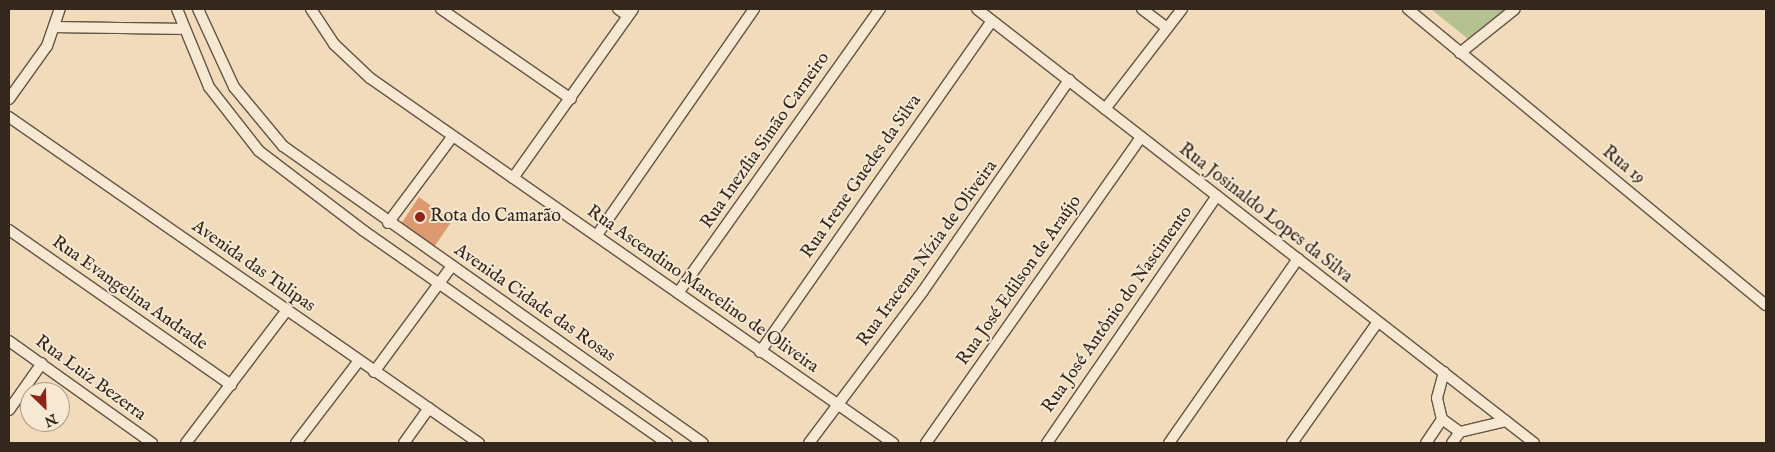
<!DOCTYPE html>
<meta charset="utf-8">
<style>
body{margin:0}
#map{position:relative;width:1775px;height:452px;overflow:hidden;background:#f1dbba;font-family:"IM FELL English",serif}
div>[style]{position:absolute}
.green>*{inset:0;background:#b6c192}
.building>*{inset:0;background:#dd9970}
.roads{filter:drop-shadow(1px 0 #635545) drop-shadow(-1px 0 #635545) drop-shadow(0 1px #635545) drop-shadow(0 -1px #635545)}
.street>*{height:10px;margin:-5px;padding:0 5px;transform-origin:5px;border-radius:5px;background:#f6e8d2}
.dots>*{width:14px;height:14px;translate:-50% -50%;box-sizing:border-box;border:2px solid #f6e8d2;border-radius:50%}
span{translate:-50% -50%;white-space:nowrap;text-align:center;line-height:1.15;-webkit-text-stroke:4px #f6e8d2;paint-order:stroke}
.street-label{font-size:18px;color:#34281e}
.poi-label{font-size:18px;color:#34281e}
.left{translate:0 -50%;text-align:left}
.frame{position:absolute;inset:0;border:10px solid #34281e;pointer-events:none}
.north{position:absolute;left:20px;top:382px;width:50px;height:50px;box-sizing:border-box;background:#f6e8d2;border:1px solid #a89b8a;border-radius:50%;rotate:156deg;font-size:14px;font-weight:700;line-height:20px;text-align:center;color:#34281e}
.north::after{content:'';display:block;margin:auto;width:18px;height:22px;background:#8f2418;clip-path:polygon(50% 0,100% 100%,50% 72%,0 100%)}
</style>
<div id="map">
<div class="green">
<div style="clip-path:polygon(1431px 9px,1508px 9px,1468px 39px)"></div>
</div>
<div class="building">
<div style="clip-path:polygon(419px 197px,452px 221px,434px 247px,401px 224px)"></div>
</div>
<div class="roads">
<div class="street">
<div style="left:177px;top:9px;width:84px;rotate:67.7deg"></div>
<div style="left:209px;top:87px;width:81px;rotate:52deg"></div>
<div style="left:259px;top:151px;width:132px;rotate:37.3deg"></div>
<div style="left:364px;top:231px;width:370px;rotate:35deg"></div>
<div style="left:198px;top:9px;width:86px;rotate:65.2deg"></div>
<div style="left:234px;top:87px;width:77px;rotate:50.3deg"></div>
<div style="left:283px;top:146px;width:514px;rotate:35.27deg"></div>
<div style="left:311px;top:9px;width:42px;rotate:56.7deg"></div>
<div style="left:334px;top:44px;width:50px;rotate:43.4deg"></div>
<div style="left:370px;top:78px;width:638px;rotate:34.91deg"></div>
<div style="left:441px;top:9px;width:158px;rotate:34.7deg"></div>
<div style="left:618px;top:9px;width:12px;rotate:35deg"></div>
<div style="left:977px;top:9px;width:706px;rotate:37.92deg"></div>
<div style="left:1142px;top:9px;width:31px;rotate:37deg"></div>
<div style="left:1408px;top:9px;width:465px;rotate:39.6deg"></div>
<div style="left:57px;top:27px;width:126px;rotate:0.9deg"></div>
<div style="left:1460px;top:53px;width:70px;rotate:-38.7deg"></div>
<div style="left:9px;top:99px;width:65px;rotate:-54.4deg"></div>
<div style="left:47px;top:46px;width:39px;rotate:-71deg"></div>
<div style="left:1105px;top:109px;width:126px;rotate:-52.4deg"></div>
<div style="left:9px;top:117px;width:572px;rotate:34.75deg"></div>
<div style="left:513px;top:178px;width:207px;rotate:-54.6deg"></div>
<div style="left:388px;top:223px;width:107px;rotate:-53.3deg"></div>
<div style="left:9px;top:230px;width:271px;rotate:34.9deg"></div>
<div style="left:597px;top:235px;width:275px;rotate:-55.2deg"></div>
<div style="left:678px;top:293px;width:349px;rotate:-54.6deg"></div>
<div style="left:9px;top:341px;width:176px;rotate:35.5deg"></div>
<div style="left:760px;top:352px;width:404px;rotate:-55deg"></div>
<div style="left:374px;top:372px;width:132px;rotate:-53.7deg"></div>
<div style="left:1444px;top:372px;width:27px;rotate:105deg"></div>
<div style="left:1437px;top:398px;width:22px;rotate:77deg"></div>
<div style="left:1442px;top:419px;width:22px;rotate:36deg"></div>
<div style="left:1460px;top:432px;width:47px;rotate:-13.4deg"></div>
<div style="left:9px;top:410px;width:57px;rotate:-54.9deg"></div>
<div style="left:186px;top:443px;width:167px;rotate:-52.8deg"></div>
<div style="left:296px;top:443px;width:102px;rotate:-52.6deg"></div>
<div style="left:404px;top:443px;width:43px;rotate:-54.5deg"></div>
<div style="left:809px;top:443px;width:190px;rotate:-53.1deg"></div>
<div style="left:923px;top:291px;width:257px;rotate:-55.3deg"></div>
<div style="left:926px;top:443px;width:374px;rotate:-54.9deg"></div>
<div style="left:1047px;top:443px;width:300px;rotate:-55.5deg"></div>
<div style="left:1169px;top:443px;width:225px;rotate:-55deg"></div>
<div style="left:1292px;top:443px;width:147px;rotate:-54.7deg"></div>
<div style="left:1426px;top:443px;width:29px;rotate:-56deg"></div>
<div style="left:1452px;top:443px;width:14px;rotate:-54deg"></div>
</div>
</div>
<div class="dots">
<div style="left:420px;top:217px;background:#8f2418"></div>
</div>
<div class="street-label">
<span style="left:766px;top:141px;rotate:-55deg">Rua Inezília Simão Carneiro</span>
<span style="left:1623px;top:166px;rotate:39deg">Rua 19</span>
<span style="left:862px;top:177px;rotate:-55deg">Rua Irene Guedes da Silva</span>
<span style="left:1265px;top:214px;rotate:38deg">Rua Josinaldo Lopes da Silva</span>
<span style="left:928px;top:254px;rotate:-54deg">Rua Iracema Nízia de Oliveira</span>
<span style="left:253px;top:267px;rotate:35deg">Avenida das Tulipas</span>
<span style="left:1020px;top:281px;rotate:-55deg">Rua José Edilson de Araújo</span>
<span style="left:702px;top:290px;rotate:35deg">Rua Ascendino Marcelino de Oliveira</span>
<span style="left:129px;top:294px;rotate:35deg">Rua Evangelina Andrade</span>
<span style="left:534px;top:304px;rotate:35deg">Avenida Cidade das Rosas</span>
<span style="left:1118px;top:310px;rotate:-55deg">Rua José Antônio do Nascimento</span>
<span style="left:90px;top:379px;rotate:36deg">Rua Luiz Bezerra</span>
</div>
<div class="poi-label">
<span class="left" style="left:430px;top:217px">Rota do Camarão</span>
</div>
<div class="frame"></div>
<div class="north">N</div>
</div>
